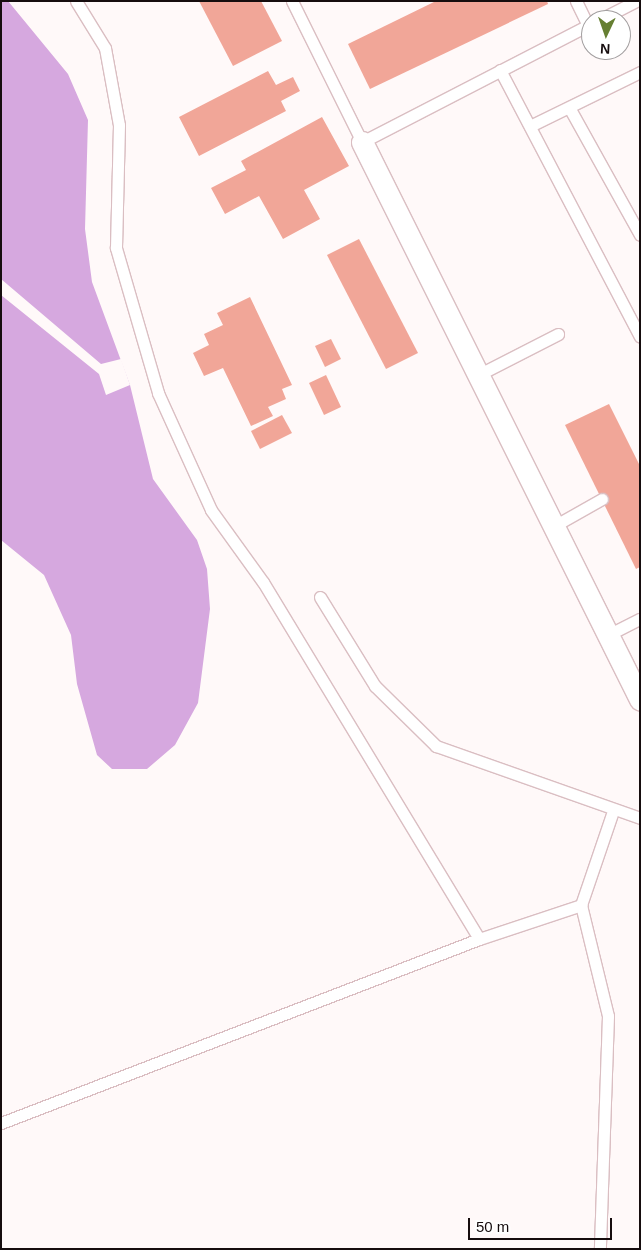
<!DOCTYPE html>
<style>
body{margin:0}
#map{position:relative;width:641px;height:1250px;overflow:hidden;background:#fff9f9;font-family:Helvetica,sans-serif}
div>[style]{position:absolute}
.water>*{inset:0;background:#d6a8df}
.pier>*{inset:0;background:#fff9f9}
.building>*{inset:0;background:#f1a698}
.roads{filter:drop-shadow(1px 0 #dabec2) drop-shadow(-1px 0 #dabec2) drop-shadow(0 1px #dabec2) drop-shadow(0 -1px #dabec2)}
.service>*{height:11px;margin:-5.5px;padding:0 5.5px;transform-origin:5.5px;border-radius:5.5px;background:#fff}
.minor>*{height:21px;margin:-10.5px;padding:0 10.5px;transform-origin:10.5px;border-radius:10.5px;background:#fff}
span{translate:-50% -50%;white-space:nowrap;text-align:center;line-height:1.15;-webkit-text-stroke:4.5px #fff;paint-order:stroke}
.frame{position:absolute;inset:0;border:2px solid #160d0e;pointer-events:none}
.north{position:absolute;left:581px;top:10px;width:50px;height:50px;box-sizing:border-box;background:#fff;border:1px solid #a29e9f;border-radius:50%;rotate:183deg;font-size:14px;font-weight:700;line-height:20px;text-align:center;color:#160d0e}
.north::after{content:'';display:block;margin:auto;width:18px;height:22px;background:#667f32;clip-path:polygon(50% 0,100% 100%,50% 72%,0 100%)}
.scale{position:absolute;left:468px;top:1218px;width:144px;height:22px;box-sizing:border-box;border:2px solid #160d0e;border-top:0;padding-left:6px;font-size:15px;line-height:18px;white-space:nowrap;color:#160d0e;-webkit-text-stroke:4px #fff;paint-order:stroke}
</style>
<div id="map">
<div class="water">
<div style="clip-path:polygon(1px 1px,8px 1px,68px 74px,88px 120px,85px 229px,92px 282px,130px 385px,153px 479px,197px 540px,207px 569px,210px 609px,198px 703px,175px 745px,147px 769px,112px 769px,97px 755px,77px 684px,71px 635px,44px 575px,1px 540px)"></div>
</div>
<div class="pier">
<div style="clip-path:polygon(1px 279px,101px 364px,121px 359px,130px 385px,106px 395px,99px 374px,1px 295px)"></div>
</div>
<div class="building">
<div style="clip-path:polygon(199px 1px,261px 1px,282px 41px,233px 66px)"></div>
<div style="clip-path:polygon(436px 1px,547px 1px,548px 4px,370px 89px,348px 44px)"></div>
<div style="clip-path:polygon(268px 71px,276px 85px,293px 77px,300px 91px,281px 101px,286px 111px,199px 156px,179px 117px)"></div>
<div style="clip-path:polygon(322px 117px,349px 166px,304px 190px,320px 219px,283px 239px,259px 196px,225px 214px,211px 188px,246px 170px,241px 161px)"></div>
<div style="clip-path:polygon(359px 239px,418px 353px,386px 369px,327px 255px)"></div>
<div style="clip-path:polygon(250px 297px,292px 385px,282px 389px,286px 399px,268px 407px,273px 416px,251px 426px,223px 368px,204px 376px,193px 353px,209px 345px,204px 334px,223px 325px,217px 313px)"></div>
<div style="clip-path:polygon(331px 339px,341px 359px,325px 367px,315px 346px)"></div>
<div style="clip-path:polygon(326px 375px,341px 407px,324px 415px,309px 383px)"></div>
<div style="clip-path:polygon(609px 404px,640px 466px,640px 567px,636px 569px,565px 425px)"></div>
<div style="clip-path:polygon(282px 415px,292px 433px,260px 449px,251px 431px)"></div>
</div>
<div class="roads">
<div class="service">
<div style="left:76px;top:1px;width:55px;rotate:58.3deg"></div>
<div style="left:105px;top:48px;width:78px;rotate:79.7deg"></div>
<div style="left:119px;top:125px;width:123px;rotate:91.4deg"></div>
<div style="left:116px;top:248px;width:151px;rotate:73.8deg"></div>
<div style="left:158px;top:393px;width:128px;rotate:65.6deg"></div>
<div style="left:211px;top:510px;width:89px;rotate:54.2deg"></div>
<div style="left:263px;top:582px;width:417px;rotate:58.8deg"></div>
<div style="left:479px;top:939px;width:108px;rotate:-18.4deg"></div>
<div style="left:581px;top:905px;width:99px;rotate:-71.2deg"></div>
<div style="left:292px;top:1px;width:157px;rotate:63.6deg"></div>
<div style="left:362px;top:142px;width:258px;rotate:-27.3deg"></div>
<div style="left:576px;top:1px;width:28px;rotate:64deg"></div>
<div style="left:599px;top:20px;width:42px;rotate:-27.2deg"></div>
<div style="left:500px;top:70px;width:301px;rotate:62.3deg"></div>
<div style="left:570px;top:109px;width:144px;rotate:60.9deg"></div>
<div style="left:530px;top:126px;width:123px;rotate:-26.1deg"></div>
<div style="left:478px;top:375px;width:90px;rotate:-27.1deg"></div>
<div style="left:554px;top:526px;width:55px;rotate:-29.4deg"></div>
<div style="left:320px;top:597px;width:105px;rotate:58.3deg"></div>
<div style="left:375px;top:686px;width:86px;rotate:44.5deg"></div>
<div style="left:436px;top:746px;width:216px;rotate:19.4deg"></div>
<div style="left:608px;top:635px;width:36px;rotate:-27deg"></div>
<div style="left:581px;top:905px;width:114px;rotate:76.3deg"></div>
<div style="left:608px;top:1016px;width:233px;rotate:92deg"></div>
<div style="left:1px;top:1123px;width:512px;rotate:-21.05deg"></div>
</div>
<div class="minor">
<div style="left:362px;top:142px;width:623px;rotate:63.48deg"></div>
</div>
</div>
<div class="frame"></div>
<div class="north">N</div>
<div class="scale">50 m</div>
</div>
